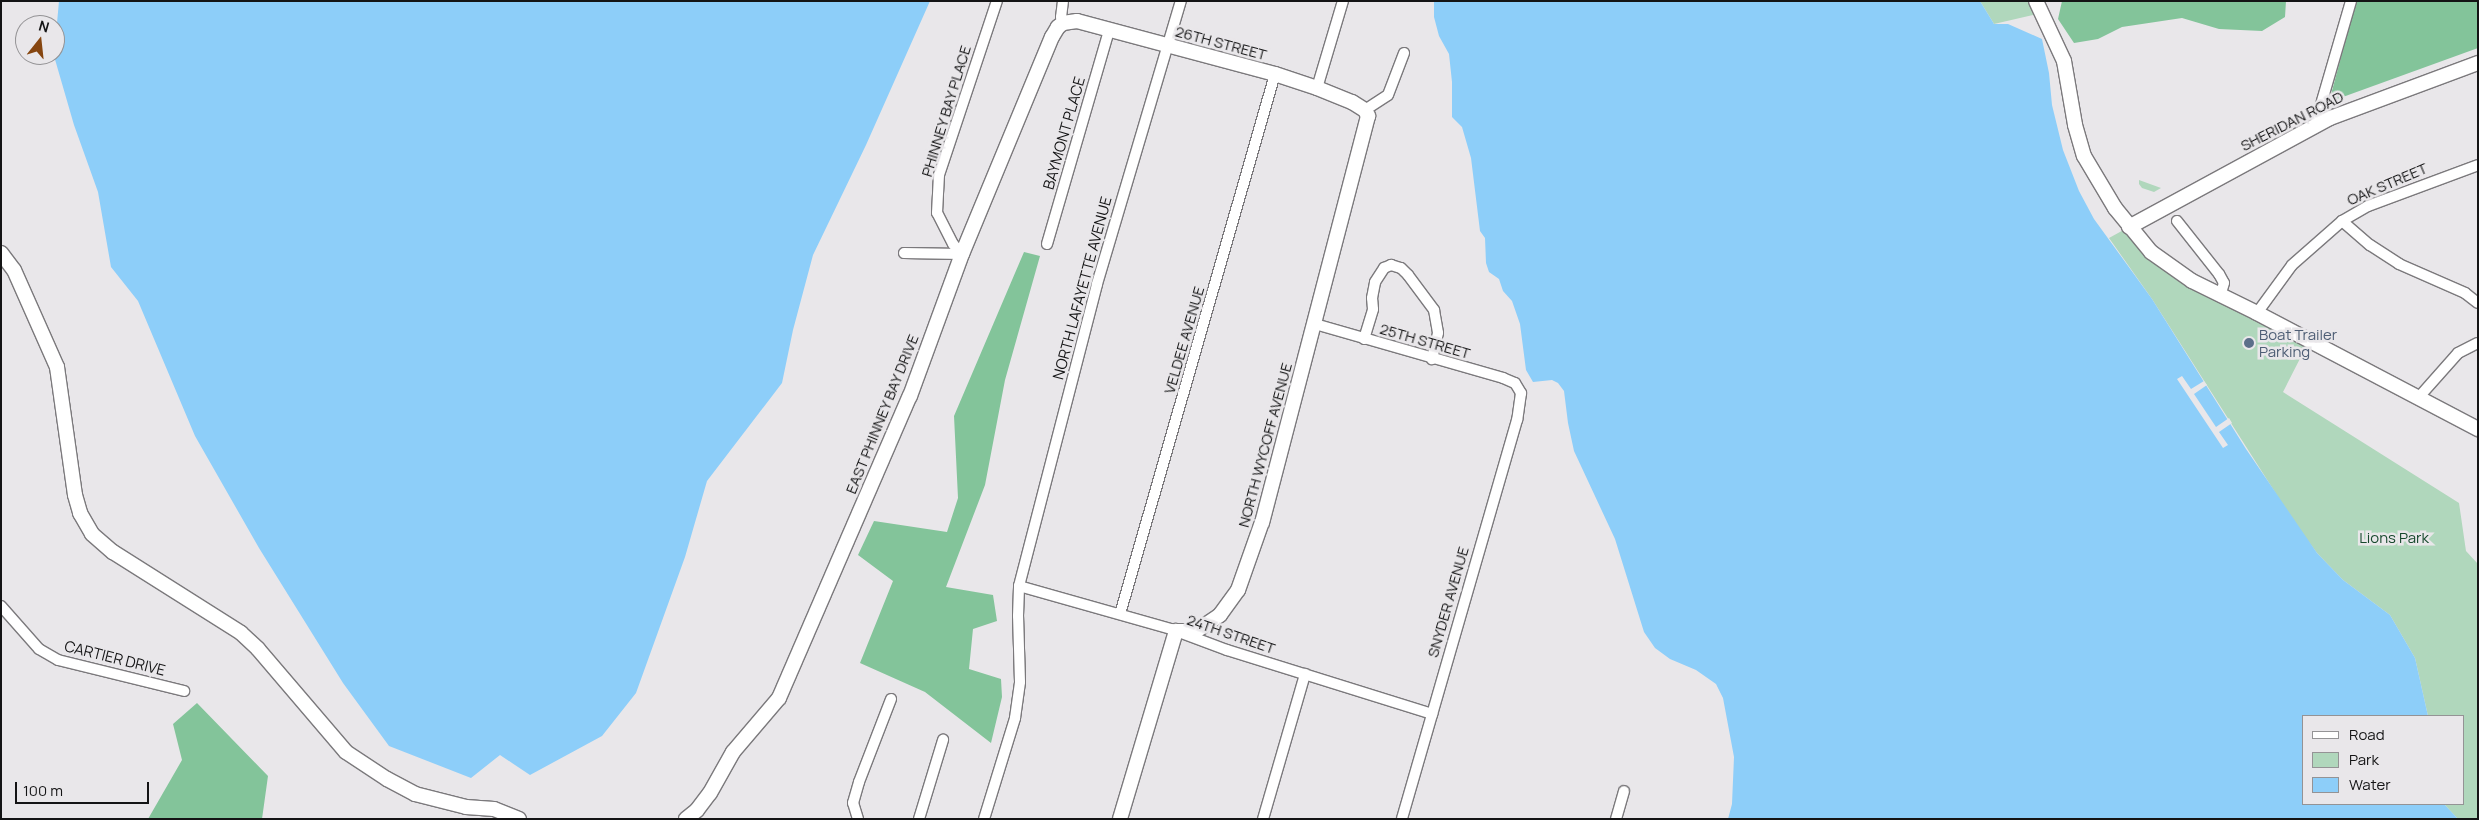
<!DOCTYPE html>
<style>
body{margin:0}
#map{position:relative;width:2479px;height:820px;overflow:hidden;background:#e9e7ea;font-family:Manrope,sans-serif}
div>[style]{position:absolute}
.green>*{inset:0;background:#b0d7bc}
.forest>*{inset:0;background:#83c49a}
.water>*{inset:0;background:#8dcef9}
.pier>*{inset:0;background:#e9e7ea}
.roads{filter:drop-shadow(1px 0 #7b797c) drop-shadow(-1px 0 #7b797c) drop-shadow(0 1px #7b797c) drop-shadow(0 -1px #7b797c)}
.street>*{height:10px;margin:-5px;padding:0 5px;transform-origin:5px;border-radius:5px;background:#fff}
.secondary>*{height:14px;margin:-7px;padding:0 7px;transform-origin:7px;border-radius:7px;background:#fff}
.dots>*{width:14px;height:14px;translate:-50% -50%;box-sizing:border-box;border:2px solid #e9e7ea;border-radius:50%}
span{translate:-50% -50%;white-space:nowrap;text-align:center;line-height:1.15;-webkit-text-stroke:5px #e9e7ea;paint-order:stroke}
.street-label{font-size:15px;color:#141415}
.service-label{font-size:15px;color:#4e5e75}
.left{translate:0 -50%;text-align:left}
.park-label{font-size:15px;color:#17492d}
.frame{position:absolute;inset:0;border:2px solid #141415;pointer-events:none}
.legend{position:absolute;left:2302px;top:715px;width:162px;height:90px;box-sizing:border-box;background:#e9e7ea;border:1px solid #949395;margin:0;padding:6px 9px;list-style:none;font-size:15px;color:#141415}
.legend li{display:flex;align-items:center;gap:10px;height:25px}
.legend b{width:25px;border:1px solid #949395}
.north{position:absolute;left:15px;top:15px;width:50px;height:50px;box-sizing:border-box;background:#e9e7ea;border:1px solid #949395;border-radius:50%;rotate:16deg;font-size:14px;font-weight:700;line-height:20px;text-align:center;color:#141415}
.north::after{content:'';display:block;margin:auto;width:18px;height:22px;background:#864610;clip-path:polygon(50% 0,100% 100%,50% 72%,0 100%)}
.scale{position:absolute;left:15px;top:782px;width:134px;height:22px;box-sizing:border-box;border:2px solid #141415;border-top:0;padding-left:6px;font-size:15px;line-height:18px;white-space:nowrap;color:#141415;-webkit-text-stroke:4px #e9e7ea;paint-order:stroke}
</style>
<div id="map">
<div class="green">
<div style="clip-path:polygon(1980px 1px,2036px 1px,2041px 13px,1994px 24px)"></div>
<div style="clip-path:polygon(2139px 180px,2161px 188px,2154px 192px,2142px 188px,2139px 184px)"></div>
<div style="clip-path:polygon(2129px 227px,2151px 252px,2309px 341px,2283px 392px,2459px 503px,2466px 551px,2478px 564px,2478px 819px,2458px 819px,2444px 804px,2463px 804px,2463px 716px,2428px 716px,2415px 658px,2390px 615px,2343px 580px,2317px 553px,2294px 522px,2152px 299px,2109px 238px)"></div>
</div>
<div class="forest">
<div style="clip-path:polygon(2062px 1px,2286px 1px,2285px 17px,2262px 31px,2219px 29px,2182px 18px,2122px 27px,2098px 39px,2074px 43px,2058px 19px)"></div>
<div style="clip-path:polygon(2356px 1px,2478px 1px,2478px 48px,2329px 102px)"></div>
<div style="clip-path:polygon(1024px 252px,1040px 256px,1005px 380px,985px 485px,946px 587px,993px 595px,997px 621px,973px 629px,969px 669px,1001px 679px,1002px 697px,991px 743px,925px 692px,860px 663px,893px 581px,858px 555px,874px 521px,947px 532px,958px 498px,954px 416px)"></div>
<div style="clip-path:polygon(197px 703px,268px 776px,262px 819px,148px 819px,182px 760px,173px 724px)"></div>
</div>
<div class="water">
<div style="clip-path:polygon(59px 1px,930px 1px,866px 145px,813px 255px,793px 330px,782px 383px,707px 481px,685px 557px,636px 693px,602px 736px,530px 775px,500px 755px,471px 778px,389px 746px,343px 683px,259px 548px,195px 436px,138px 301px,111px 267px,98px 192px,74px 125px,54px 56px)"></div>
<div style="clip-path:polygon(1434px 1px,1980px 1px,1994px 24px,2008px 24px,2042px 39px,2049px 73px,2052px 105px,2063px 150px,2079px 191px,2094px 219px,2152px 299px,2246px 449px,2317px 553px,2343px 580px,2390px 615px,2415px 658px,2428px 716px,2303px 716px,2303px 804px,2444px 804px,2458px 819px,1728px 819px,1732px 804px,1734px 757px,1723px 698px,1716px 684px,1696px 670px,1670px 659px,1655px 648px,1644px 632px,1615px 539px,1574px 451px,1568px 423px,1564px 391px,1558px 383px,1552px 380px,1533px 382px,1526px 370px,1520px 324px,1512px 301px,1503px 291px,1499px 279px,1489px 272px,1486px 263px,1485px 238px,1480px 231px,1471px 158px,1462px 127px,1452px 117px,1452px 82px,1449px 54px,1439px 36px,1434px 17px)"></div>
</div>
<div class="pier">
<div style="clip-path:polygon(2182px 376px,2191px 389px,2204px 381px,2207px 385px,2194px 394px,2216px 427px,2229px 418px,2232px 423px,2219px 432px,2228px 445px,2223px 448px,2177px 379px)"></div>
</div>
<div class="roads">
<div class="street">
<div style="left:1063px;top:1px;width:16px;rotate:97deg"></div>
<div style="left:1061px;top:17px;width:6px;rotate:72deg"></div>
<div style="left:1317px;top:88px;width:91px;rotate:-73.4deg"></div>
<div style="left:1365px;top:110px;width:27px;rotate:-33deg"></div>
<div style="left:1388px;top:95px;width:45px;rotate:-69.1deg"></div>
<div style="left:2315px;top:125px;width:129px;rotate:-73.8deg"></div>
<div style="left:2177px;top:221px;width:68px;rotate:51.6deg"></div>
<div style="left:2219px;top:274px;width:10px;rotate:61deg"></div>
<div style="left:2224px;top:283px;width:14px;rotate:107deg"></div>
<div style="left:2342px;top:221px;width:37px;rotate:41deg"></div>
<div style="left:2370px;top:245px;width:35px;rotate:33deg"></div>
<div style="left:2399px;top:264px;width:72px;rotate:23.7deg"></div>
<div style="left:2465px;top:293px;width:16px;rotate:38deg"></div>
<div style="left:1047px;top:244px;width:223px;rotate:-73.8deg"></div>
<div style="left:904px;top:253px;width:58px;rotate:1deg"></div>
<div style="left:962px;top:254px;width:13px;rotate:-132deg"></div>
<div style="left:953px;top:244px;width:35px;rotate:-117deg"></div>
<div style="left:937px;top:213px;width:38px;rotate:-87deg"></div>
<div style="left:939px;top:175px;width:183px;rotate:-71.6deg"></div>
<div style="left:2257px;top:313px;width:59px;rotate:-53.9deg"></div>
<div style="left:2292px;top:265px;width:67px;rotate:-41.3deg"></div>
<div style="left:2342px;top:221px;width:30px;rotate:-30deg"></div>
<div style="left:2368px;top:206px;width:117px;rotate:-20.4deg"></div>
<div style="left:1315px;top:324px;width:196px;rotate:16deg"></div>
<div style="left:1503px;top:378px;width:13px;rotate:23deg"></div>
<div style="left:1515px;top:383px;width:12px;rotate:59deg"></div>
<div style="left:1521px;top:393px;width:27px;rotate:98deg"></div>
<div style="left:1517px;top:420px;width:415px;rotate:106.1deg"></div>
<div style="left:1364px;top:339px;width:31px;rotate:-73deg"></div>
<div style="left:1373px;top:309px;width:11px;rotate:-95deg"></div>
<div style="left:1372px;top:298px;width:16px;rotate:-79deg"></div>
<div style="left:1375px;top:282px;width:17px;rotate:-57deg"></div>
<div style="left:1384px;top:268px;width:8px;rotate:-23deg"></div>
<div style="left:1391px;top:265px;width:10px;rotate:17deg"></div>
<div style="left:1401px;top:268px;width:10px;rotate:45deg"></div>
<div style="left:1408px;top:275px;width:44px;rotate:53.4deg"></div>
<div style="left:1434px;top:310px;width:23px;rotate:80deg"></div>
<div style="left:1438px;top:333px;width:27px;rotate:103deg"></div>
<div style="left:2419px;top:397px;width:59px;rotate:-48.4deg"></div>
<div style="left:2458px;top:353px;width:22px;rotate:-27deg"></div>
<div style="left:1019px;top:586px;width:158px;rotate:15.8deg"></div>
<div style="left:1171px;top:629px;width:60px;rotate:20.6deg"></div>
<div style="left:1227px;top:650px;width:215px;rotate:17.3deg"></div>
<div style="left:1px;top:606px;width:57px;rotate:48.5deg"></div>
<div style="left:39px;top:649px;width:22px;rotate:30deg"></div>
<div style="left:58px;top:660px;width:130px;rotate:13.8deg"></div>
<div style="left:1120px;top:614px;width:562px;rotate:-73.98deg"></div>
<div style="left:858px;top:819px;width:17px;rotate:-107deg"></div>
<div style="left:853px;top:803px;width:22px;rotate:-74deg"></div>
<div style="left:859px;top:782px;width:89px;rotate:-68.9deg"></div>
<div style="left:919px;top:819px;width:83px;rotate:-73.1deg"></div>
<div style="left:984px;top:819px;width:106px;rotate:-72.9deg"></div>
<div style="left:1015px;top:718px;width:36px;rotate:-82deg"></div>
<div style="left:1020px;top:682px;width:66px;rotate:-91.7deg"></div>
<div style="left:1018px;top:616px;width:30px;rotate:-88deg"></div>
<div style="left:1019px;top:586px;width:312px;rotate:-75.5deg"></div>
<div style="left:1097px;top:284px;width:295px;rotate:-73.5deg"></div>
<div style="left:1263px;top:819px;width:151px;rotate:-73.8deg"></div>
<div style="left:1616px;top:819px;width:29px;rotate:-74deg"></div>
</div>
<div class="secondary">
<div style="left:2036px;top:1px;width:66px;rotate:65deg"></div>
<div style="left:2064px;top:61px;width:65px;rotate:80.2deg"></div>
<div style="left:2075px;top:125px;width:32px;rotate:74deg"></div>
<div style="left:2084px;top:156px;width:61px;rotate:59.2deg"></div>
<div style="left:2115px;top:208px;width:57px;rotate:50.7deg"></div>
<div style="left:2151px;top:252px;width:50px;rotate:35.3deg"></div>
<div style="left:2192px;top:281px;width:72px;rotate:26.2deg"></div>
<div style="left:2257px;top:313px;width:250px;rotate:27.7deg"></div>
<div style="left:2129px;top:227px;width:229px;rotate:-28.5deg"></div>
<div style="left:2330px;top:118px;width:158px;rotate:-20.4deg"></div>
<div style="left:1px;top:253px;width:21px;rotate:53deg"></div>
<div style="left:14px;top:270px;width:106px;rotate:66.1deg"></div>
<div style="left:57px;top:367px;width:129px;rotate:82deg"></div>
<div style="left:75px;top:495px;width:19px;rotate:74deg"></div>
<div style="left:80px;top:513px;width:24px;rotate:60deg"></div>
<div style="left:92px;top:534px;width:28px;rotate:41deg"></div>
<div style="left:113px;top:552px;width:151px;rotate:32.3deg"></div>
<div style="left:241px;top:633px;width:23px;rotate:43deg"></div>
<div style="left:258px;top:649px;width:135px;rotate:49.5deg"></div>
<div style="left:346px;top:752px;width:49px;rotate:33.4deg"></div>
<div style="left:387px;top:779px;width:32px;rotate:28deg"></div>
<div style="left:415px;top:794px;width:53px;rotate:14.3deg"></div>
<div style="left:466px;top:807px;width:28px;rotate:4deg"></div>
<div style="left:494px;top:809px;width:27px;rotate:22deg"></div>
<div style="left:686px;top:819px;width:14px;rotate:-39deg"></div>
<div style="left:697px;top:810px;width:21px;rotate:-53deg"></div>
<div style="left:710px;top:793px;width:47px;rotate:-60.7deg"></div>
<div style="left:733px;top:752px;width:71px;rotate:-49.6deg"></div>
<div style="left:779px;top:698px;width:329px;rotate:-66.6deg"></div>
<div style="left:910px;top:396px;width:151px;rotate:-69.9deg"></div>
<div style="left:962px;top:254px;width:235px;rotate:-67.5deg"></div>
<div style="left:1052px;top:37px;width:12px;rotate:-59deg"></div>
<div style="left:1058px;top:27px;width:6px;rotate:-39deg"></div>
<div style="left:1063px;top:23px;width:14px;rotate:-8deg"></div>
<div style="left:1077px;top:21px;width:205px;rotate:15deg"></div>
<div style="left:1275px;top:74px;width:44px;rotate:18.4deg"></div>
<div style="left:1317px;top:88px;width:38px;rotate:22deg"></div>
<div style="left:1352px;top:102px;width:15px;rotate:32deg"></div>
<div style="left:1365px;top:110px;width:7px;rotate:63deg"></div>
<div style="left:1368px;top:116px;width:420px;rotate:104.6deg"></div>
<div style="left:1262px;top:522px;width:72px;rotate:109.4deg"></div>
<div style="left:1238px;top:590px;width:31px;rotate:126deg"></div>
<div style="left:1220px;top:615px;width:29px;rotate:146deg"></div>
<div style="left:1196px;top:631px;width:20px;rotate:180deg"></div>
<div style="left:1176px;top:631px;width:196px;rotate:106.6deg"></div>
</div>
</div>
<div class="dots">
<div style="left:2249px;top:343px;background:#5c6f8a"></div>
</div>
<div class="street-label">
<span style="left:1221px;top:43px;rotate:15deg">26TH STREET</span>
<span style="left:946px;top:111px;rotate:-73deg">PHINNEY BAY PLACE</span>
<span style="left:2292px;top:121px;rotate:-27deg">SHERIDAN ROAD</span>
<span style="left:1064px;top:133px;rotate:-74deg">BAYMONT PLACE</span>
<span style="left:2387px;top:184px;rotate:-23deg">OAK STREET</span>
<span style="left:1082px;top:288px;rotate:-75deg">NORTH LAFAYETTE AVENUE</span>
<span style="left:1184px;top:340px;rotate:-74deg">VELDEE AVENUE</span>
<span style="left:1425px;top:341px;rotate:16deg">25TH STREET</span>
<span style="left:882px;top:414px;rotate:-68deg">EAST PHINNEY BAY DRIVE</span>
<span style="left:1265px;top:445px;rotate:-75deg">NORTH WYCOFF AVENUE</span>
<span style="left:1448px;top:602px;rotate:-74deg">SNYDER AVENUE</span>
<span style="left:1231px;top:634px;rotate:19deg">24TH STREET</span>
<span style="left:115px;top:658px;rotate:14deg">CARTIER DRIVE</span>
</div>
<div class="service-label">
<span class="left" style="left:2259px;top:343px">Boat Trailer<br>Parking</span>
</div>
<div class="park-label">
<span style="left:2394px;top:538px">Lions Park</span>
</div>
<div class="frame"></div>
<ul class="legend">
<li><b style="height:6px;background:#fff"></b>Road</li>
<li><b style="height:14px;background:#b0d7bc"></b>Park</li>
<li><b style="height:14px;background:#8dcef9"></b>Water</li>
</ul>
<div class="north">N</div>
<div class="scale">100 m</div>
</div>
